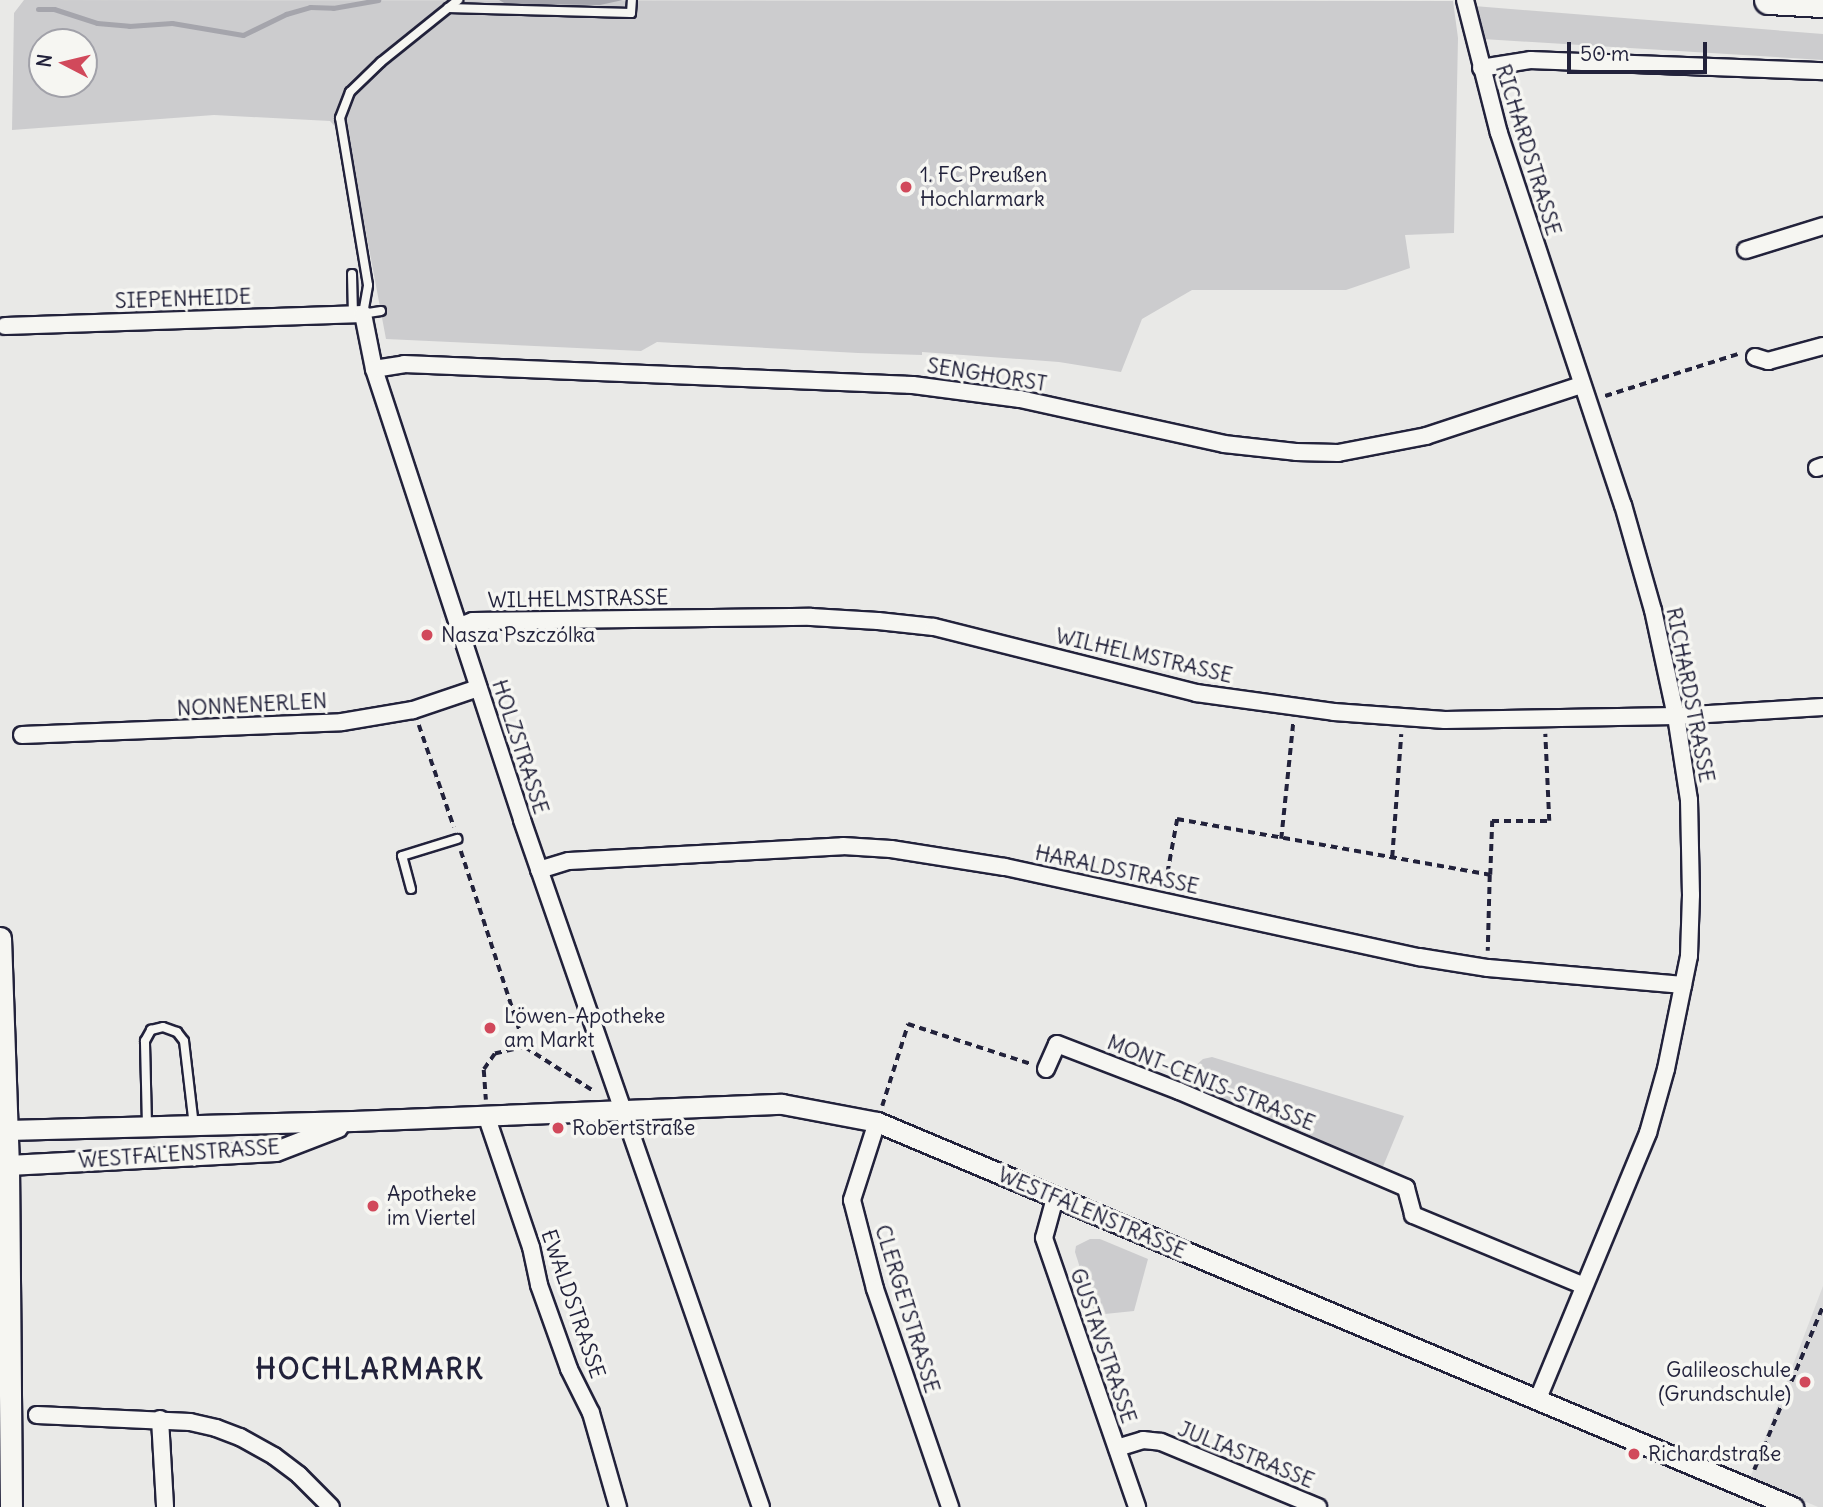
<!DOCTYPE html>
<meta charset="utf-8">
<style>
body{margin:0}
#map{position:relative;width:1823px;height:1507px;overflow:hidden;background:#e9e9e7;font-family:Delius,sans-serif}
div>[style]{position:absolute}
.built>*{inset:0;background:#dadada}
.green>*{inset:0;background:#ccccce}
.water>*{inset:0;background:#a5a5ac}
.stream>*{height:5px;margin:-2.5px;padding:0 2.5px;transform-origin:2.5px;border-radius:2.5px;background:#a5a5ac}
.path>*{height:3.5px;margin-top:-1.75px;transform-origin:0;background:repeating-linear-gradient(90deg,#22223b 0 7px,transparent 0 12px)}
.roads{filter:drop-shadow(2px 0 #22223b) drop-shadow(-2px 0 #22223b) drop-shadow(0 2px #22223b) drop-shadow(0 -2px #22223b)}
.service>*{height:8px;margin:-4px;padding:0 4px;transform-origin:4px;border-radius:4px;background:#f6f6f2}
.minor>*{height:16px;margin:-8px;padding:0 8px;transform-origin:8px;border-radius:8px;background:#f6f6f2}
.tertiary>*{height:19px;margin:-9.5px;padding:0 9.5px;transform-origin:9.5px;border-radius:9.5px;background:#f6f6f2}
.secondary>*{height:21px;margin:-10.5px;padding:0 10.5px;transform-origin:10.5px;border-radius:10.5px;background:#f6f6f2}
.motorway>*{height:28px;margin:-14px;padding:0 14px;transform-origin:14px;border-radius:14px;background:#f6f6f2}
.dots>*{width:19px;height:19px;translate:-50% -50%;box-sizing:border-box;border:4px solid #f6f6f2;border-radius:50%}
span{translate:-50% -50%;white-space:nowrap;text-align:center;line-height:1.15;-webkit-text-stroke:7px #f6f6f2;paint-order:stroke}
.street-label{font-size:21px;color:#22223b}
.poi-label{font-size:21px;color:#22223b}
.left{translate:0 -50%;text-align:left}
.right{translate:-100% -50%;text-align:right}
.district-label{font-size:28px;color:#22223b;font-weight:700;letter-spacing:2px}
.north{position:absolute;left:28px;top:28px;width:70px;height:70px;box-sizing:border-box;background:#f6f6f2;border:2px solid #a1a1a9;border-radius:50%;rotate:277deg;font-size:19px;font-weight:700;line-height:28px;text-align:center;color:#22223b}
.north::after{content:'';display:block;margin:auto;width:24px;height:32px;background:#d1495b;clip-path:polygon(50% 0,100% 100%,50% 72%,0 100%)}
.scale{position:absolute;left:1567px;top:42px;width:140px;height:32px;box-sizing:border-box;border:4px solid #22223b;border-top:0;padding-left:9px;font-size:21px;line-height:24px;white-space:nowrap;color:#22223b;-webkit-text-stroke:5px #f6f6f2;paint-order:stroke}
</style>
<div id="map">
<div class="built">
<div style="clip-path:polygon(1823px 1286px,1823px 1507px,1818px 1507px,1750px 1478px)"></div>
</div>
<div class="green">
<div style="clip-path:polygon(evenodd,24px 0,1453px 1px,1458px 38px,1454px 233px,1405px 235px,1410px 268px,1346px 290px,1192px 290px,1142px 319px,1121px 372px,1059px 362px,922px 352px,922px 355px,858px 353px,657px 342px,641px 351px,386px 339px,349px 142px,330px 121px,214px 115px,12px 130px,14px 13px,24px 0,42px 42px,84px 42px,84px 84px,42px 84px,42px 42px)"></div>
<div style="clip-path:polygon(1474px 6px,1823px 34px,1823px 60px,1483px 39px)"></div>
<div style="clip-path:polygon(1212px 1057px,1404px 1116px,1382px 1169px,1196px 1090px,1191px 1080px,1194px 1067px,1203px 1059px)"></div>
<div style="clip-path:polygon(1090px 1239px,1100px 1239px,1148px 1259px,1134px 1311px,1095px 1315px,1075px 1252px,1076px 1246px)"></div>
</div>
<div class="water">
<div style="clip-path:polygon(499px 0,623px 0,600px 5px,506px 4px)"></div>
</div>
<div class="stream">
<div style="left:38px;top:9px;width:16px"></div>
<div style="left:54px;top:9px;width:45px;rotate:18deg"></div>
<div style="left:97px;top:23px;width:32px;rotate:5deg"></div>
<div style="left:129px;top:26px;width:43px;rotate:-4deg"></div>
<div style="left:172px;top:23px;width:72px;rotate:9.6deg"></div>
<div style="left:243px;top:35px;width:48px;rotate:-26deg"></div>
<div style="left:286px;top:14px;width:25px;rotate:-16deg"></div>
<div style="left:310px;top:7px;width:23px;rotate:2deg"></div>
<div style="left:333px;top:8px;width:46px;rotate:-10.1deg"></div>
</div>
<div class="path">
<div style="left:1605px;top:396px;width:139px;rotate:-17.5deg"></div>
<div style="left:419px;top:725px;width:108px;rotate:71.1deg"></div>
<div style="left:1281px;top:839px;width:117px;rotate:-84.1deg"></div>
<div style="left:461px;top:851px;width:206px;rotate:71.9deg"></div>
<div style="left:525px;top:1047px;width:31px;rotate:167deg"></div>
<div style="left:495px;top:1054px;width:19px;rotate:125deg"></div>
<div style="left:484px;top:1070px;width:30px;rotate:86deg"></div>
<div style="left:1392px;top:857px;width:123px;rotate:-85.8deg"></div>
<div style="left:1490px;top:875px;width:54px;rotate:-87.9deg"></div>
<div style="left:1492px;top:821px;width:57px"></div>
<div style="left:1549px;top:821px;width:87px;rotate:-92.6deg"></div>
<div style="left:1165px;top:885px;width:67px;rotate:-79.7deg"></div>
<div style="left:1177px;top:819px;width:318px;rotate:10.1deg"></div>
<div style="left:1490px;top:875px;width:76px;rotate:91.5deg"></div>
<div style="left:525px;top:1047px;width:83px;rotate:32.7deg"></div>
<div style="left:882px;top:1106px;width:86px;rotate:-72.4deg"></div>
<div style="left:908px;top:1024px;width:129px;rotate:18deg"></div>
<div style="left:1754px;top:1470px;width:178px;rotate:-67.2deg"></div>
</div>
<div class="roads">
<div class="service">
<div style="left:448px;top:8px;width:183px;rotate:1.6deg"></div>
<div style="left:631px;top:13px;width:13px;rotate:-86deg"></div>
<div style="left:352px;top:274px;width:40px;rotate:88.6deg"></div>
<div style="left:381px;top:311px;width:18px;rotate:171deg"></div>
<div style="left:363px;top:314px;width:29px;rotate:-80deg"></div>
<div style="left:368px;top:285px;width:169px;rotate:-99.5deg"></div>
<div style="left:340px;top:118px;width:28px;rotate:-69deg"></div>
<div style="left:350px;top:92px;width:43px;rotate:-44.1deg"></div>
<div style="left:381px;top:62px;width:99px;rotate:-38.8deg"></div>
<div style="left:411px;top:889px;width:34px;rotate:-105deg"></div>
<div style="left:402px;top:856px;width:58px;rotate:-17.2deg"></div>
<div style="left:147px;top:1125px;width:84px;rotate:-91.4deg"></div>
<div style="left:145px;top:1041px;width:13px;rotate:-61deg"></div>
<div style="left:151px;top:1030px;width:12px;rotate:-14deg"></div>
<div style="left:163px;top:1027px;width:15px;rotate:20deg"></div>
<div style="left:177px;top:1032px;width:11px;rotate:52deg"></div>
<div style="left:184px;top:1041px;width:86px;rotate:83.3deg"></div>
</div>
<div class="minor">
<div style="left:1465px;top:0;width:137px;rotate:75.7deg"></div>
<div style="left:1499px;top:133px;width:392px;rotate:71.6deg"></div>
<div style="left:1623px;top:505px;width:109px;rotate:74.1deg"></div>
<div style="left:1653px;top:610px;width:108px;rotate:77.8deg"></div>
<div style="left:1676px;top:716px;width:85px;rotate:81.2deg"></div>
<div style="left:1689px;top:800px;width:95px;rotate:88.8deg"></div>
<div style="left:1691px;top:895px;width:61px;rotate:91.9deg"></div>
<div style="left:1689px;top:956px;width:115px;rotate:101.5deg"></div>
<div style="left:1666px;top:1069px;width:66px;rotate:105.7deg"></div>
<div style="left:1648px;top:1133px;width:288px;rotate:112.5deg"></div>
<div style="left:1481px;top:68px;width:51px;rotate:-9.1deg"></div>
<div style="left:1531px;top:60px;width:292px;rotate:2.2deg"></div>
<div style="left:1746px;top:250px;width:81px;rotate:-17.3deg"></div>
<div style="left:5px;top:326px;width:358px;rotate:-1.9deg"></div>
<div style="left:363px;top:314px;width:56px;rotate:78.7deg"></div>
<div style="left:374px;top:369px;width:475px;rotate:71.8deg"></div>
<div style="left:522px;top:820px;width:727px;rotate:70.82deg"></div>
<div style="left:1755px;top:357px;width:14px;rotate:17deg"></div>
<div style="left:1768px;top:361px;width:57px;rotate:-15.3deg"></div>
<div style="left:374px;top:369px;width:30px;rotate:-9deg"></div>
<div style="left:404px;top:364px;width:509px;rotate:2.36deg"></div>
<div style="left:913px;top:385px;width:108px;rotate:7.5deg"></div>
<div style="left:1020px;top:399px;width:209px;rotate:12.4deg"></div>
<div style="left:1224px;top:444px;width:72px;rotate:6.3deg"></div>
<div style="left:1296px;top:452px;width:42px;rotate:1.4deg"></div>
<div style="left:1338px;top:453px;width:90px;rotate:-10.9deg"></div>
<div style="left:1426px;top:436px;width:163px;rotate:-18.2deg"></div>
<div style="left:1817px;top:468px;width:6px;rotate:-18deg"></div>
<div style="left:458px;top:627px;width:16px;rotate:-22deg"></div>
<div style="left:473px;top:621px;width:338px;rotate:-0.7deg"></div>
<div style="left:811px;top:617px;width:67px;rotate:3.4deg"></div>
<div style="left:878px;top:621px;width:56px;rotate:6.1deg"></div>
<div style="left:934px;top:627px;width:270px;rotate:14.1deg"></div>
<div style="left:1196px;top:693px;width:139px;rotate:7.8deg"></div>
<div style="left:1334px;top:712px;width:111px;rotate:4.1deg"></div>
<div style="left:1445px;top:720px;width:231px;rotate:-1deg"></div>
<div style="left:1676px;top:716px;width:147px;rotate:-3.5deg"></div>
<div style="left:22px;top:735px;width:320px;rotate:-2.3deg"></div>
<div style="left:342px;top:722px;width:72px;rotate:-9.6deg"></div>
<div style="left:413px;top:710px;width:69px;rotate:-18.7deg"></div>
<div style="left:539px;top:870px;width:31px;rotate:-17deg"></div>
<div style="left:569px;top:861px;width:274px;rotate:-3.1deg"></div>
<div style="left:843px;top:846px;width:48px;rotate:3.6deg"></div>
<div style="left:891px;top:849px;width:115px;rotate:9deg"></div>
<div style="left:1005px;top:867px;width:424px;rotate:12.3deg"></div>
<div style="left:1419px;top:957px;width:70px;rotate:9.1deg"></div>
<div style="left:1488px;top:968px;width:196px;rotate:5deg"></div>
<div style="left:1046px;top:1069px;width:27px;rotate:-66deg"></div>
<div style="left:1057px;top:1044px;width:131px;rotate:21.1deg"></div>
<div style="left:1179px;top:1091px;width:247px;rotate:23.1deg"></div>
<div style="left:1406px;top:1188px;width:28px;rotate:75deg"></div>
<div style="left:1413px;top:1215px;width:185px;rotate:22.5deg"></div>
<div style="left:486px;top:1115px;width:139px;rotate:71.2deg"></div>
<div style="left:531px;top:1247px;width:39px;rotate:78deg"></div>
<div style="left:539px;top:1285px;width:89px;rotate:70.3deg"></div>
<div style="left:569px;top:1369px;width:49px;rotate:63.4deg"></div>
<div style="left:591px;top:1413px;width:98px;rotate:74deg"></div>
<div style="left:877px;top:1122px;width:82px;rotate:107.8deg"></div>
<div style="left:852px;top:1200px;width:92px;rotate:75.5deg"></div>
<div style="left:875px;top:1289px;width:231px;rotate:71deg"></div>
<div style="left:1055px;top:1198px;width:41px;rotate:105.4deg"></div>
<div style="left:1044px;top:1238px;width:285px;rotate:70.9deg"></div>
<div style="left:37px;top:1415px;width:153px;rotate:2.6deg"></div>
<div style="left:190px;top:1422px;width:27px;rotate:13deg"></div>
<div style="left:216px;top:1428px;width:26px;rotate:21deg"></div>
<div style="left:240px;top:1437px;width:39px;rotate:29deg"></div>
<div style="left:274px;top:1456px;width:31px;rotate:37deg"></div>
<div style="left:299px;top:1475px;width:45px;rotate:45deg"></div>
<div style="left:160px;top:1419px;width:88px;rotate:86.7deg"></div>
<div style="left:1117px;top:1448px;width:27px;rotate:-17deg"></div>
<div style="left:1143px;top:1440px;width:18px;rotate:6deg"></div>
<div style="left:1161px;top:1442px;width:170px;rotate:22.5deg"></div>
</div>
<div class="tertiary">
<div style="left:7px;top:1130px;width:346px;rotate:-1.5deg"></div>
<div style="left:353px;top:1121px;width:429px;rotate:-2.3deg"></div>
<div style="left:782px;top:1104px;width:97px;rotate:10.7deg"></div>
<div style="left:877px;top:1122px;width:994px;rotate:22.8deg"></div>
<div style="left:8px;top:1165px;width:268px;rotate:-3deg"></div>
<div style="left:276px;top:1151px;width:66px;rotate:-21.2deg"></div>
</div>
<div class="secondary">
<div style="left:0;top:938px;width:227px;rotate:88deg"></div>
<div style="left:8px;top:1165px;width:342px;rotate:89.5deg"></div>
</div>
<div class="motorway">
<div style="left:1769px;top:0;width:54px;rotate:3.2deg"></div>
</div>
</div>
<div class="dots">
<div style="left:906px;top:187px;background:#d1495b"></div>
<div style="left:427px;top:635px;background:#d1495b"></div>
<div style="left:490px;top:1028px;background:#d1495b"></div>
<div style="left:558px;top:1128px;background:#d1495b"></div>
<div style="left:373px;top:1206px;background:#d1495b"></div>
<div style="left:1805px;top:1382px;background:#d1495b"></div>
<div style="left:1634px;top:1454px;background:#d1495b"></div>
</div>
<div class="street-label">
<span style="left:1528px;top:150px;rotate:73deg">RICHARDSTRASSE</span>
<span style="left:183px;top:299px;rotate:-2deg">SIEPENHEIDE</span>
<span style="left:987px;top:375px;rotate:9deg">SENGHORST</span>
<span style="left:578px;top:599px;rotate:-1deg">WILHELMSTRASSE</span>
<span style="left:1144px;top:656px;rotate:13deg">WILHELMSTRASSE</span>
<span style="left:1690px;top:695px;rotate:79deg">RICHARDSTRASSE</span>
<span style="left:252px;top:705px;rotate:-3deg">NONNENERLEN</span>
<span style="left:520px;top:747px;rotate:72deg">HOLZSTRASSE</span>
<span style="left:1117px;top:870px;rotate:12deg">HARALDSTRASSE</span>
<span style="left:1211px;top:1083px;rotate:22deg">MONT-CENIS-STRASSE</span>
<span style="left:179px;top:1154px;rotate:-4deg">WESTFALENSTRASSE</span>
<span style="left:1092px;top:1213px;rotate:23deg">WESTFALENSTRASSE</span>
<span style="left:573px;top:1304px;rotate:71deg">EWALDSTRASSE</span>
<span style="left:907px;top:1309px;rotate:73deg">CLERGETSTRASSE</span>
<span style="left:1103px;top:1346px;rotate:71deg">GUSTAVSTRASSE</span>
<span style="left:1246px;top:1455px;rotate:22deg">JULIASTRASSE</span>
</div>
<div class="poi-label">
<span class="left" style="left:920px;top:187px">1. FC Preußen<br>Hochlarmark</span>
<span class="left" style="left:441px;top:635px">Nasza Pszczólka</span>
<span class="left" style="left:504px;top:1028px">Löwen-Apotheke<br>am Markt</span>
<span class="left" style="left:572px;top:1128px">Robertstraße</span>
<span class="left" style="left:387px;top:1206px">Apotheke<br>im Viertel</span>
<span class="right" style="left:1791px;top:1382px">Galileoschule<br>(Grundschule)</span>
<span class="left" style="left:1648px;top:1454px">Richardstraße</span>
</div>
<div class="district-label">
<span style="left:370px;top:1369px">HOCHLARMARK</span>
</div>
<div class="north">N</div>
<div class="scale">50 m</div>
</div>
